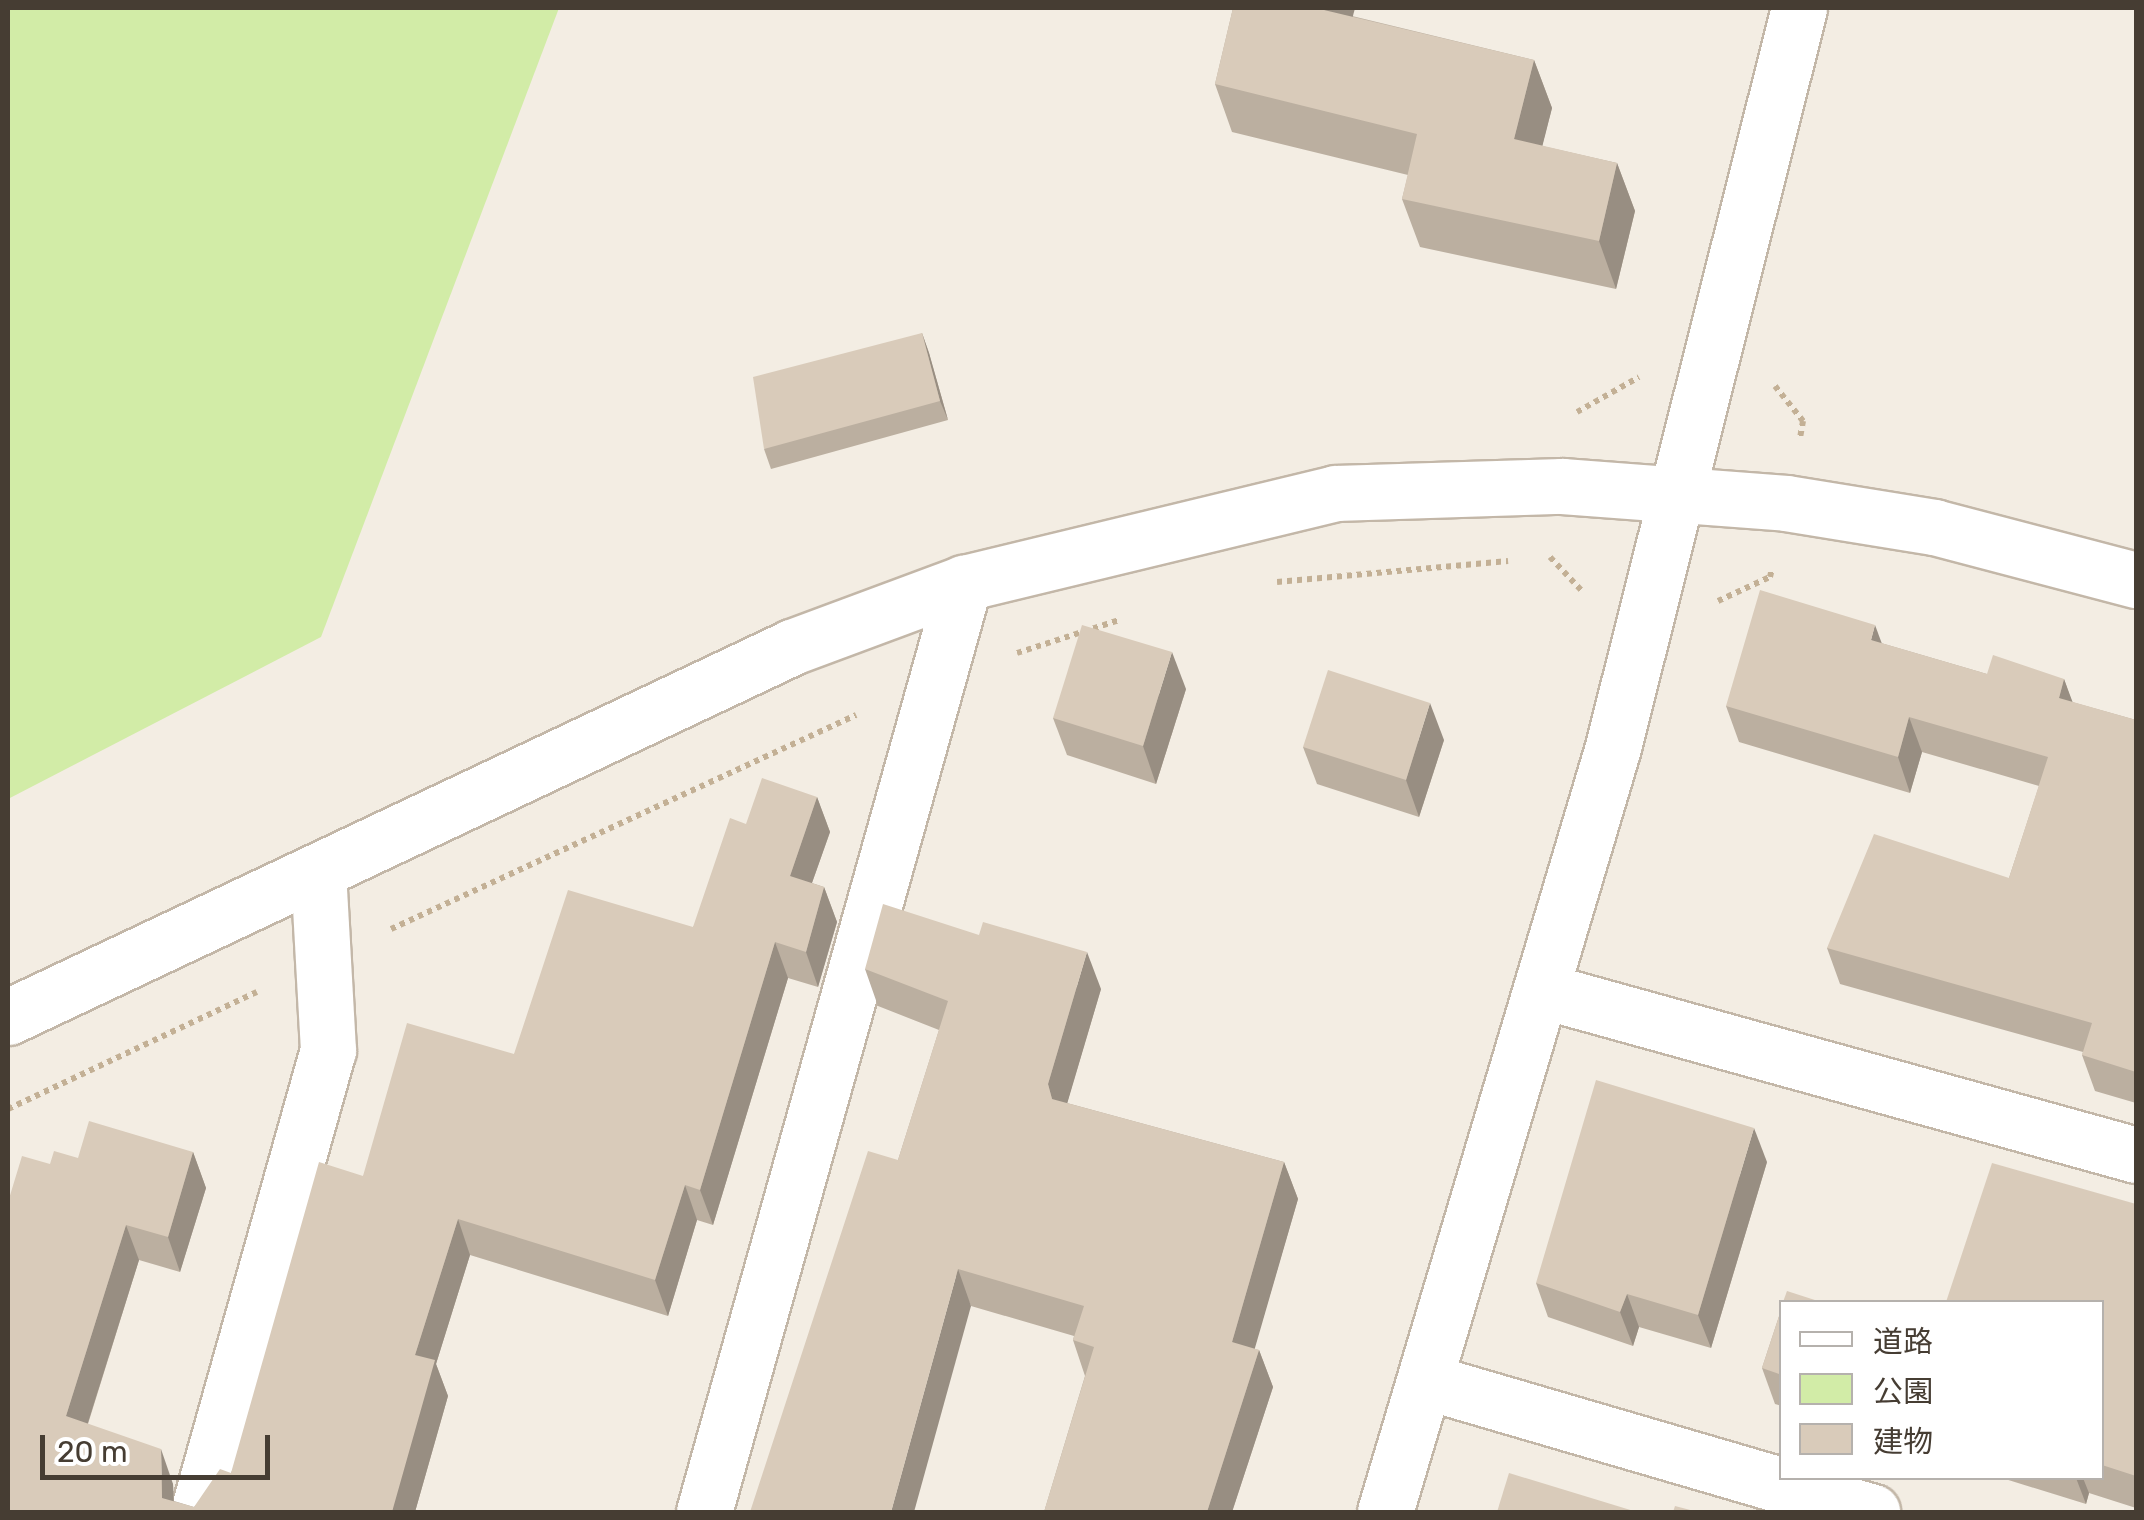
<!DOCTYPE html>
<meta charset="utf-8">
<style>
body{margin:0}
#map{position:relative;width:2144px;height:1520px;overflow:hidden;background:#f3ede3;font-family:Rubik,"Noto Sans JP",sans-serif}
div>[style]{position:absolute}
.green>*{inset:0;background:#d2eca7}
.path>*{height:6px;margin-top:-3px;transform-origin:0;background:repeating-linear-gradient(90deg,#c3b095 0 5px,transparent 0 10px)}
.roads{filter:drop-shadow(2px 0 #c3b7a8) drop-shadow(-2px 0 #c3b7a8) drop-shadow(0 2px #c3b7a8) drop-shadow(0 -2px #c3b7a8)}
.minor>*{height:55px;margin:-27.5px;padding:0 27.5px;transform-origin:27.5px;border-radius:27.5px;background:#fff}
.tertiary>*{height:55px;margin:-27.5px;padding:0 27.5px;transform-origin:27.5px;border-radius:27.5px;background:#fff}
.wall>*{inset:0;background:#bbafa0}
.shaded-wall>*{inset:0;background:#988e82}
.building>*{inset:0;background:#d9cbba}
span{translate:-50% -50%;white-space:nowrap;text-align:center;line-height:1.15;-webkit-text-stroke:8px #fff;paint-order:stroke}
.frame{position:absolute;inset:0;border:10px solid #463d33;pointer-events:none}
.legend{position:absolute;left:1779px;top:1300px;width:325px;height:180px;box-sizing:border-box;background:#fff;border:2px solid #b5b1ad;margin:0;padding:12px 18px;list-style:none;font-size:30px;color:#463d33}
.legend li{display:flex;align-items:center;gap:20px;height:50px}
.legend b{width:50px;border:2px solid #b5b1ad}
.scale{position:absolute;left:40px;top:1435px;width:230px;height:45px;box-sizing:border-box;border:5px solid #463d33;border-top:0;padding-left:12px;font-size:30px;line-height:35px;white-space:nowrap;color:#463d33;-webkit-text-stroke:8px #fff;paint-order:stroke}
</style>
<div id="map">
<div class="green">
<div style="clip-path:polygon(8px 8px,559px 8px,321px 637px,8px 799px)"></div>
</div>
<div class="path">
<div style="left:1775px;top:386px;width:45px;rotate:51.3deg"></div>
<div style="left:1803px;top:421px;width:17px;rotate:100deg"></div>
<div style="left:1577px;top:412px;width:71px;rotate:-29.4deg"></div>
<div style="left:1550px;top:557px;width:47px;rotate:46.7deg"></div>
<div style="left:1277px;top:582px;width:232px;rotate:-5.2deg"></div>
<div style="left:1718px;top:601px;width:57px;rotate:-24.8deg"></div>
<div style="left:1770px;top:577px;width:9px;rotate:-77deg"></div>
<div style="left:1017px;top:653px;width:107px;rotate:-17.9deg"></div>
<div style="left:391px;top:929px;width:512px;rotate:-24.71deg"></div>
<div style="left:8px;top:1109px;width:275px;rotate:-25.2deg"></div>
</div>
<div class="roads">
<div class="minor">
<div style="left:1544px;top:991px;width:614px;rotate:15.48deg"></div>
<div style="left:1425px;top:1381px;width:466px;rotate:16.3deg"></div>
<div style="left:198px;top:1512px;width:480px;rotate:-74.3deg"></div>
<div style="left:328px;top:1050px;width:177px;rotate:-93.2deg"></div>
<div style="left:704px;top:1512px;width:965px;rotate:-74.36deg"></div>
</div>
<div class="tertiary">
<div style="left:8px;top:1017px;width:867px;rotate:-25.26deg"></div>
<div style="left:792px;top:647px;width:184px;rotate:-20.4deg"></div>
<div style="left:964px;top:583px;width:382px;rotate:-13.6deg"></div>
<div style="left:1335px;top:493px;width:227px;rotate:-1.8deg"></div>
<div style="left:1562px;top:486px;width:225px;rotate:4.3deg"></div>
<div style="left:1786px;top:503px;width:150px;rotate:9.2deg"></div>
<div style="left:1934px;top:527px;width:209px;rotate:14.7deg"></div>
<div style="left:1385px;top:1512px;width:798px;rotate:-73.4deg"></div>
<div style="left:1613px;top:747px;width:762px;rotate:-75.87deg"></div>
</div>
</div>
<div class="wall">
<div style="clip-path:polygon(1233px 8px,1355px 8px,1352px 16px,1534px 60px,1552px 108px,1542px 146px,1617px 163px,1635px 211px,1616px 289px,1420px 247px,1402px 199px,1408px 175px,1232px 132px,1215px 84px)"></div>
<div style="clip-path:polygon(922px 333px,929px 353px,948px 420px,771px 469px,764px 449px)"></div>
<div style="clip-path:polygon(1881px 643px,1987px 674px,2064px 679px,2072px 702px,2136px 720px,2136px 1103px,2095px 1091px,2082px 1055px,2083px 1052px,1840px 984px,1827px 948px,2009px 878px,2039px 786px,1922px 752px,1910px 793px,1739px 742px,1726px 706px)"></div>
<div style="clip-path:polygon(1186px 689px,1156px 784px,1067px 755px,1053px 718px)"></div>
<div style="clip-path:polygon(1444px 740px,1419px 817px,1317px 784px,1303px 747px)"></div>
<div style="clip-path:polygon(817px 797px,830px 832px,812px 883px,824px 887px,837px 922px,818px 987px,788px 978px,713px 1225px,697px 1220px,668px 1316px,470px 1255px,436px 1364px,448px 1396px,415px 1512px,8px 1512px,50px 1164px,78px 1158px,193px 1152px,206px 1188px,180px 1272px,139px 1260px,88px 1424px,173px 1484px,174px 1501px,194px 1507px,231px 1473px,363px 1176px,514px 1054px,693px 927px)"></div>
<div style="clip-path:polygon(865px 969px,1101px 989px,1067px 1103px,1284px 1162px,1298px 1199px,1254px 1349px,1259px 1350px,1273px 1387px,1232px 1512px,1044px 1512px,1085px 1376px,1073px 1340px,1074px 1336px,971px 1306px,898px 1160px,939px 1030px,878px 1006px)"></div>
<div style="clip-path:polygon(1767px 1162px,1711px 1348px,1639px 1327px,1633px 1346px,1548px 1317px,1536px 1283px)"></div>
<div style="clip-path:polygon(2136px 1204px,2136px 1508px,2089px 1493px,2086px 1504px,2002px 1478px,2102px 1478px,2102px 1302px)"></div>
<div style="clip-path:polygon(1782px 1307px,1782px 1406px,1775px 1404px,1762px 1368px)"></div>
</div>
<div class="shaded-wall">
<div style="clip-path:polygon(1325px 8px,1355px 8px,1342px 58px,1324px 10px)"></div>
<div style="clip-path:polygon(1534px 60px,1552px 108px,1532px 187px,1514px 139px)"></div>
<div style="clip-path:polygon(1617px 163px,1635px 211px,1616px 289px,1599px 241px)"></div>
<div style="clip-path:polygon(922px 333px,929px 353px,948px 420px,940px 401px)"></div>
<div style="clip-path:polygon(1875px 625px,1888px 660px,1871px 640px)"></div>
<div style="clip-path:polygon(1172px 652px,1186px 689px,1156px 784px,1143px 746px)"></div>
<div style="clip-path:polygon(2064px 679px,2077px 714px,2059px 698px)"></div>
<div style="clip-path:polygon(1430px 703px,1444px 740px,1419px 817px,1406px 780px)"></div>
<div style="clip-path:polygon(1909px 717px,1922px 752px,1910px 793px,1898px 757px)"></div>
<div style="clip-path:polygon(817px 797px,830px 832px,802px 911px,790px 876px)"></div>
<div style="clip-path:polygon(824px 887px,837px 922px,818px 987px,806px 952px)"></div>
<div style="clip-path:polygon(775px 942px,788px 978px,713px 1225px,700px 1190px)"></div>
<div style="clip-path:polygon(1087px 952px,1101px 989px,1062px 1121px,1052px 1099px,1048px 1084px)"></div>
<div style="clip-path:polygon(1754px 1128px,1767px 1162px,1711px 1348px,1698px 1315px)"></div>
<div style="clip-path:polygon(193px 1152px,206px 1188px,180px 1272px,168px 1237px)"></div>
<div style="clip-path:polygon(1284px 1162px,1298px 1199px,1246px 1379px,1232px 1342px)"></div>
<div style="clip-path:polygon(685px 1185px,697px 1220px,668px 1316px,655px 1280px)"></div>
<div style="clip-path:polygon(458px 1219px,470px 1255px,436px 1364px,448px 1396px,415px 1512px,392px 1512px,415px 1355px)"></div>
<div style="clip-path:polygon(126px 1225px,139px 1260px,79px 1451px,66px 1416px)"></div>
<div style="clip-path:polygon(958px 1269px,971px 1306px,914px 1512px,891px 1512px)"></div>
<div style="clip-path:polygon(1627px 1294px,1639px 1327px,1633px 1346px,1620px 1312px)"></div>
<div style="clip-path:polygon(1259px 1350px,1273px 1387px,1232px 1512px,1207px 1512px)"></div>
<div style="clip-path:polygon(161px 1449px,173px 1484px,174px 1512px,162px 1498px)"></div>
<div style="clip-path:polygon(2076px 1478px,2083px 1478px,2089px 1493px,2086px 1504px)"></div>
</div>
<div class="building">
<div style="clip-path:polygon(1233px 8px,1325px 8px,1324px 10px,1534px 60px,1514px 139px,1617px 163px,1599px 241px,1402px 199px,1417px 134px,1215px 84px)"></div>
<div style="clip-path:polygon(922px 333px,940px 401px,764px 449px,753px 377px)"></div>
<div style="clip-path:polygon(1760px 590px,1875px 625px,1871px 640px,1987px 674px,1993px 655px,2064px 679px,2059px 698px,2136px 720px,2136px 1072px,2082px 1055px,2092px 1023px,1827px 948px,1874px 834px,2009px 878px,2048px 757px,1909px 717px,1898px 757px,1726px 706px)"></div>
<div style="clip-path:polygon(1082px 625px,1172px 652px,1143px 746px,1053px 718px)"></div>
<div style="clip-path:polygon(1328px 670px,1430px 703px,1406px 780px,1303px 747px)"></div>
<div style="clip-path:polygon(762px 778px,817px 797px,790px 876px,824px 887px,806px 952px,775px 942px,700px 1190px,685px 1185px,655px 1280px,458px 1219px,415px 1355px,435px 1360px,392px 1512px,8px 1512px,8px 1202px,22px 1156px,50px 1164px,54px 1151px,78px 1158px,89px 1121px,193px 1152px,168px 1237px,126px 1225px,66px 1416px,161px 1449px,162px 1498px,194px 1507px,220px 1469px,231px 1473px,319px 1162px,363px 1176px,407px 1023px,514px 1054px,568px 890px,693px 927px,730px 818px,746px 824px)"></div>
<div style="clip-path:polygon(883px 904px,979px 935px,983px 922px,1087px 952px,1048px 1084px,1052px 1099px,1284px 1162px,1232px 1342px,1259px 1350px,1207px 1512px,1044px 1512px,1094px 1347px,1073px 1340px,1084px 1306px,958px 1269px,891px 1512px,750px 1512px,868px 1151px,898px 1160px,948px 1001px,865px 969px)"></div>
<div style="clip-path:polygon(1596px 1080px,1754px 1128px,1698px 1315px,1627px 1294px,1620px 1312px,1536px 1283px)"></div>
<div style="clip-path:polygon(1992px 1163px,2136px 1204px,2136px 1476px,2102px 1465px,2102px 1302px,1946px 1302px)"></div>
<div style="clip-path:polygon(1787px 1291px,1821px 1302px,1783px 1302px)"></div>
<div style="clip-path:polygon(1782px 1307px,1782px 1375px,1762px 1368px)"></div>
<div style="clip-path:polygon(1509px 1473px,1637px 1512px,1497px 1512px)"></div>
<div style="clip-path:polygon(1675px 1506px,1698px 1512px,1673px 1512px)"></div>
</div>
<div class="frame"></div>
<ul class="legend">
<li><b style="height:12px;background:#fff"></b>道路</li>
<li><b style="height:28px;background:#d2eca7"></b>公園</li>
<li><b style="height:28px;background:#d9cbba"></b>建物</li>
</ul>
<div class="scale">20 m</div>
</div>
